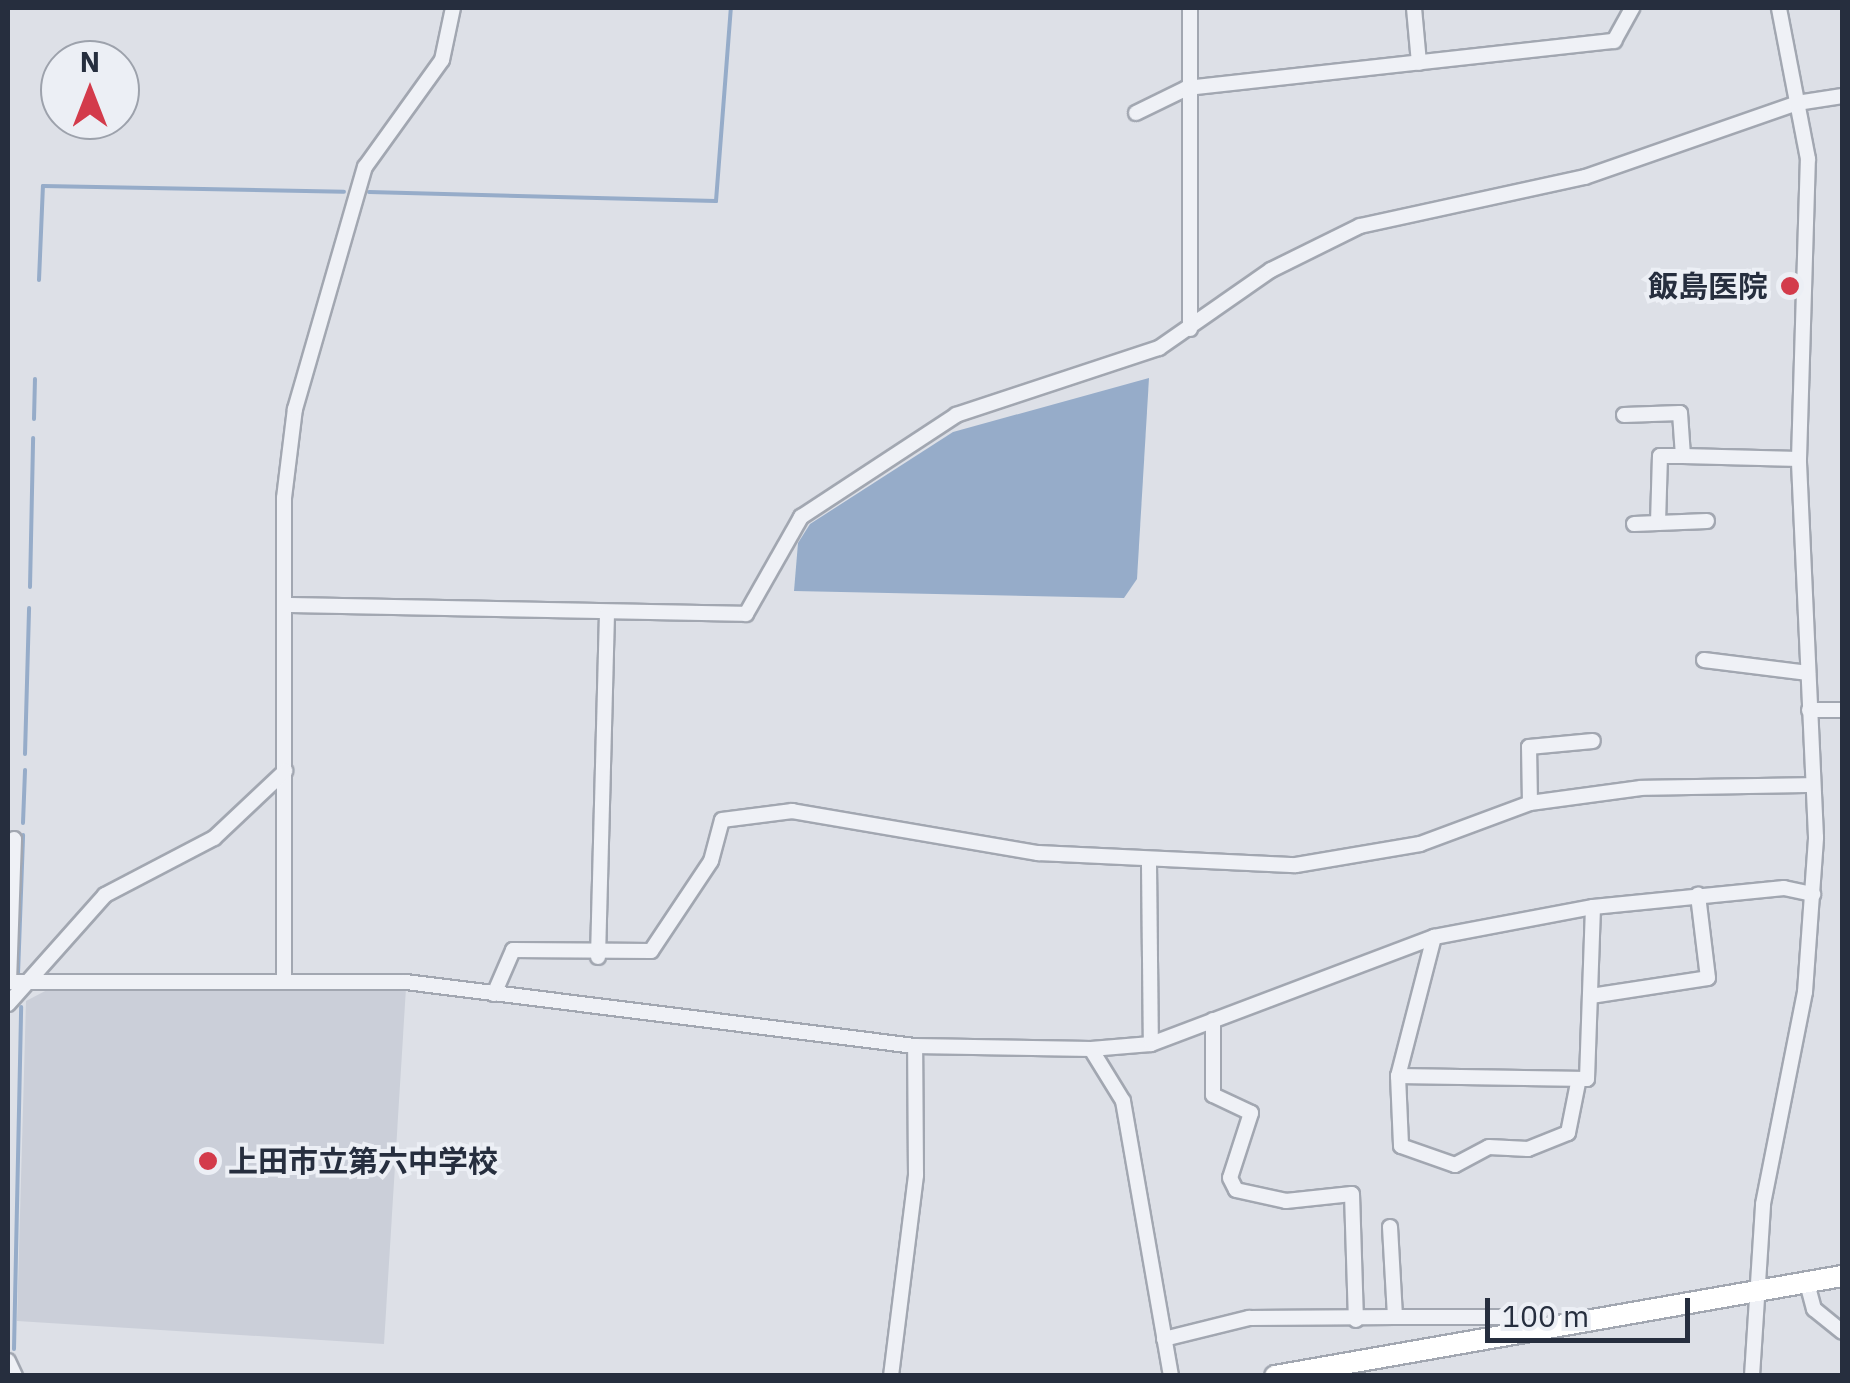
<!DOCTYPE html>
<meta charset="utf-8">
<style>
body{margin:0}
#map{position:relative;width:1850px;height:1383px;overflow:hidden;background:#dde0e7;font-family:"IBM Plex Sans","Noto Sans JP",sans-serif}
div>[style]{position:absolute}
.built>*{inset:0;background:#cbcfd9}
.water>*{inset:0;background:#96acc9}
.stream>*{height:4px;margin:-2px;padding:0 2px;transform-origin:2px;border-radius:2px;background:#96acc9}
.roads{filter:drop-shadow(2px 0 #a2a7b1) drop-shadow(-2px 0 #a2a7b1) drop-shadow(0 2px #a2a7b1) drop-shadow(0 -2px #a2a7b1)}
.minor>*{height:14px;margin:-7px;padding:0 7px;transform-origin:7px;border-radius:7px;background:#eff1f6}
.highway>*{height:20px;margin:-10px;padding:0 10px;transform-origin:10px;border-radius:10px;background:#fff}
.dots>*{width:28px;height:28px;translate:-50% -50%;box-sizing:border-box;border:5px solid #eceff5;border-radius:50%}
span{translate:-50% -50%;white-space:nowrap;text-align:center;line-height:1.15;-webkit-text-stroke:8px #eceff5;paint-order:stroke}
.poi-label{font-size:30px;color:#262e3e;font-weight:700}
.right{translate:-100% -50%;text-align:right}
.left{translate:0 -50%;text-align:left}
.frame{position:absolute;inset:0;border:10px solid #262e3e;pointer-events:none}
.north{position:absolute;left:40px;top:40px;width:100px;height:100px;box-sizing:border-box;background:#eceff5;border:2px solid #9da2ac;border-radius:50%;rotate:0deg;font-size:28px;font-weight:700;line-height:40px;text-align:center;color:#262e3e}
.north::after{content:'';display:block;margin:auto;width:35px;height:45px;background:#d33b4b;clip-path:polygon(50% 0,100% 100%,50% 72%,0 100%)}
.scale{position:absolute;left:1485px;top:1298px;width:205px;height:45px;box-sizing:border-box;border:5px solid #262e3e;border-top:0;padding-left:12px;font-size:30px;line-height:35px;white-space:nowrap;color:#262e3e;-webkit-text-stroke:8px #eceff5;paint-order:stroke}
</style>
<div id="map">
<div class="built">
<div style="clip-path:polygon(406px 988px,384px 1344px,17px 1321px,26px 1001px,49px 989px)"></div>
</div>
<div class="water">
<div style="clip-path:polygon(1149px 378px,1137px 579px,1124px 598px,794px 591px,798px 543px,810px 524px,953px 432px)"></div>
</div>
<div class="stream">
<div style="left:369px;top:192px;width:347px;rotate:1.5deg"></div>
<div style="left:716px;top:201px;width:194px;rotate:-85.6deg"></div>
<div style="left:39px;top:280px;width:94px;rotate:-87.6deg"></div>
<div style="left:43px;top:186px;width:301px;rotate:1.1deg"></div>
<div style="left:34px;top:419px;width:40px;rotate:-88.6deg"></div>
<div style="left:30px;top:587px;width:149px;rotate:-88.8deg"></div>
<div style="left:25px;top:754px;width:146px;rotate:-88.4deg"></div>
<div style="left:23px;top:823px;width:53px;rotate:-87.8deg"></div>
<div style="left:18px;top:974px;width:139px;rotate:-87.9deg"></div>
<div style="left:14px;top:1349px;width:342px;rotate:-88.8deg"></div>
</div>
<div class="roads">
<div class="minor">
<div style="left:1414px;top:8px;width:55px;rotate:84.8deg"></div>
<div style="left:1136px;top:113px;width:57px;rotate:-26.1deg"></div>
<div style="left:1187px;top:88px;width:430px;rotate:-6.3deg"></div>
<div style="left:1614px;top:41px;width:38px;rotate:-61deg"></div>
<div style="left:1190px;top:329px;width:321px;rotate:-90deg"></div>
<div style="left:1624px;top:415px;width:56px;rotate:-2deg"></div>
<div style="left:1680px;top:413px;width:43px;rotate:86deg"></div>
<div style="left:1683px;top:456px;width:116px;rotate:1.5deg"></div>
<div style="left:1658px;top:523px;width:67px;rotate:-88.3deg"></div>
<div style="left:1660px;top:456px;width:23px"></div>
<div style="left:1634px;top:524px;width:73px;rotate:-2.4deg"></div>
<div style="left:285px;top:605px;width:461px;rotate:1.1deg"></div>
<div style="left:746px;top:614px;width:112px;rotate:-60.4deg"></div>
<div style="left:801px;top:517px;width:186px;rotate:-33.3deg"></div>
<div style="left:956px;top:415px;width:214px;rotate:-18.3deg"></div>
<div style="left:1159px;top:348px;width:136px;rotate:-34.9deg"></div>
<div style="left:1271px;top:270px;width:99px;rotate:-26.3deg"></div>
<div style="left:1360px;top:226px;width:230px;rotate:-12.3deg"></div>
<div style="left:1585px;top:177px;width:225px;rotate:-19.2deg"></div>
<div style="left:1797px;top:103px;width:46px;rotate:-8.8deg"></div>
<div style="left:1704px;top:660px;width:105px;rotate:7.1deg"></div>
<div style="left:1809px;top:710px;width:33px"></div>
<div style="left:1530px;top:803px;width:56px;rotate:-91deg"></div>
<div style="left:1529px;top:747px;width:64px;rotate:-5.4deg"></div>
<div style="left:1149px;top:864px;width:180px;rotate:89.4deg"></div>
<div style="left:1434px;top:937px;width:144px;rotate:104.5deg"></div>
<div style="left:1398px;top:1076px;width:70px;rotate:87.5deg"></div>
<div style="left:1401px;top:1146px;width:57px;rotate:19.4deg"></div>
<div style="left:1455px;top:1165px;width:38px;rotate:-28deg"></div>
<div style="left:1489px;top:1147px;width:39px;rotate:3deg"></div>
<div style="left:1528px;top:1149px;width:43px;rotate:-21.8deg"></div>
<div style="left:1568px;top:1133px;width:51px;rotate:-78.7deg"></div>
<div style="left:598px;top:957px;width:344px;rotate:-88.5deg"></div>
<div style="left:284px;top:980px;width:482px;rotate:-90deg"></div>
<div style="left:284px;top:498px;width:90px;rotate:-83deg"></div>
<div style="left:295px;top:409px;width:252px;rotate:-73.9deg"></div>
<div style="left:365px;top:167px;width:132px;rotate:-54.3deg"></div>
<div style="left:442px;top:60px;width:53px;rotate:-78.1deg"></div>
<div style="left:8px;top:982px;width:398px"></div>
<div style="left:406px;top:982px;width:513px;rotate:7.17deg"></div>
<div style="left:915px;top:1046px;width:176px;rotate:1deg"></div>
<div style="left:1091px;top:1049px;width:60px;rotate:-4.8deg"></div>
<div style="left:1151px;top:1044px;width:303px;rotate:-20.7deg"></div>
<div style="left:1434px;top:937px;width:162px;rotate:-10.7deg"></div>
<div style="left:1593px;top:907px;width:192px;rotate:-5.7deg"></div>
<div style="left:1784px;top:888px;width:30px;rotate:12deg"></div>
<div style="left:9px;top:982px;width:143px;rotate:-88deg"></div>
<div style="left:494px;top:994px;width:48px;rotate:-66.6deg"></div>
<div style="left:513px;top:950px;width:138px;rotate:0.4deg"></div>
<div style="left:651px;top:951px;width:108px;rotate:-56.3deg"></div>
<div style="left:711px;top:861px;width:42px;rotate:-75deg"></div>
<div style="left:722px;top:820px;width:71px;rotate:-7.3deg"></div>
<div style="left:792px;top:811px;width:250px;rotate:9.7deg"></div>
<div style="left:1038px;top:853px;width:258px;rotate:2.7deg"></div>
<div style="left:1296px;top:865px;width:126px;rotate:-9.6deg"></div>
<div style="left:1420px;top:844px;width:117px;rotate:-20.4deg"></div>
<div style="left:1530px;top:803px;width:112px;rotate:-7.7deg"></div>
<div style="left:1641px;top:788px;width:172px;rotate:-1deg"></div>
<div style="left:1591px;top:996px;width:118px;rotate:-8.7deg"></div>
<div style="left:1708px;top:978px;width:84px;rotate:-96.9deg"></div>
<div style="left:8px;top:1004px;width:146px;rotate:-48.3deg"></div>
<div style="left:105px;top:895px;width:123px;rotate:-27.6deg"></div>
<div style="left:214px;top:838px;width:98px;rotate:-43.3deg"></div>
<div style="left:1213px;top:1020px;width:75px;rotate:90deg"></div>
<div style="left:1213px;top:1095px;width:42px;rotate:25.3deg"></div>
<div style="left:1251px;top:1113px;width:68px;rotate:107.9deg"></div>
<div style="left:1230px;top:1178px;width:13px;rotate:63deg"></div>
<div style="left:1236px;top:1190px;width:51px;rotate:12.4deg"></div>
<div style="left:1286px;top:1201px;width:66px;rotate:-6.1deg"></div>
<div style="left:1352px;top:1194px;width:126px;rotate:88.2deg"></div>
<div style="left:1091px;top:1049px;width:61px;rotate:58.4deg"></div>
<div style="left:1123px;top:1101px;width:279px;rotate:80.1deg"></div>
<div style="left:1398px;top:1076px;width:189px;rotate:0.9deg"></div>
<div style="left:1587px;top:1079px;width:172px;rotate:-88deg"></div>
<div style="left:1390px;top:1227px;width:90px;rotate:86.8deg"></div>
<div style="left:1807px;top:1283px;width:27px;rotate:75deg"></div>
<div style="left:1814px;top:1309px;width:36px;rotate:39deg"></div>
<div style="left:1164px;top:1339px;width:88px;rotate:-13.9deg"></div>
<div style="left:1249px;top:1318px;width:146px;rotate:-0.4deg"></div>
<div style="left:1395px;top:1317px;width:112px"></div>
<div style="left:1507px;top:1317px;width:20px;rotate:90deg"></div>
<div style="left:8px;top:1361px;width:17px;rotate:65deg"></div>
<div style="left:891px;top:1376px;width:203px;rotate:-82.9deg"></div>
<div style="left:916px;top:1175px;width:129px;rotate:-90.4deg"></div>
<div style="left:1752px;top:1376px;width:172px;rotate:-86.3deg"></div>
<div style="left:1763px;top:1204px;width:216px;rotate:-78.8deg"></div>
<div style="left:1805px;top:992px;width:155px;rotate:-85.9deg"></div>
<div style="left:1816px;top:837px;width:378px;rotate:-92.6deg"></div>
<div style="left:1799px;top:459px;width:300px;rotate:-88.3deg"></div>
<div style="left:1808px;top:159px;width:154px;rotate:-100.9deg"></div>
</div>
<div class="highway">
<div style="left:1275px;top:1376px;width:576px;rotate:-10deg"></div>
</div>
</div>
<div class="dots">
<div style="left:1790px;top:286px;background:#d33b4b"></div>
<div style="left:208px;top:1161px;background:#d33b4b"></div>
</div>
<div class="poi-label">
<span class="right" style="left:1768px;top:286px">飯島医院</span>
<span class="left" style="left:228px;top:1161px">上田市立第六中学校</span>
</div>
<div class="frame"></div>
<div class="north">N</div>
<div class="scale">100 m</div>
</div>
